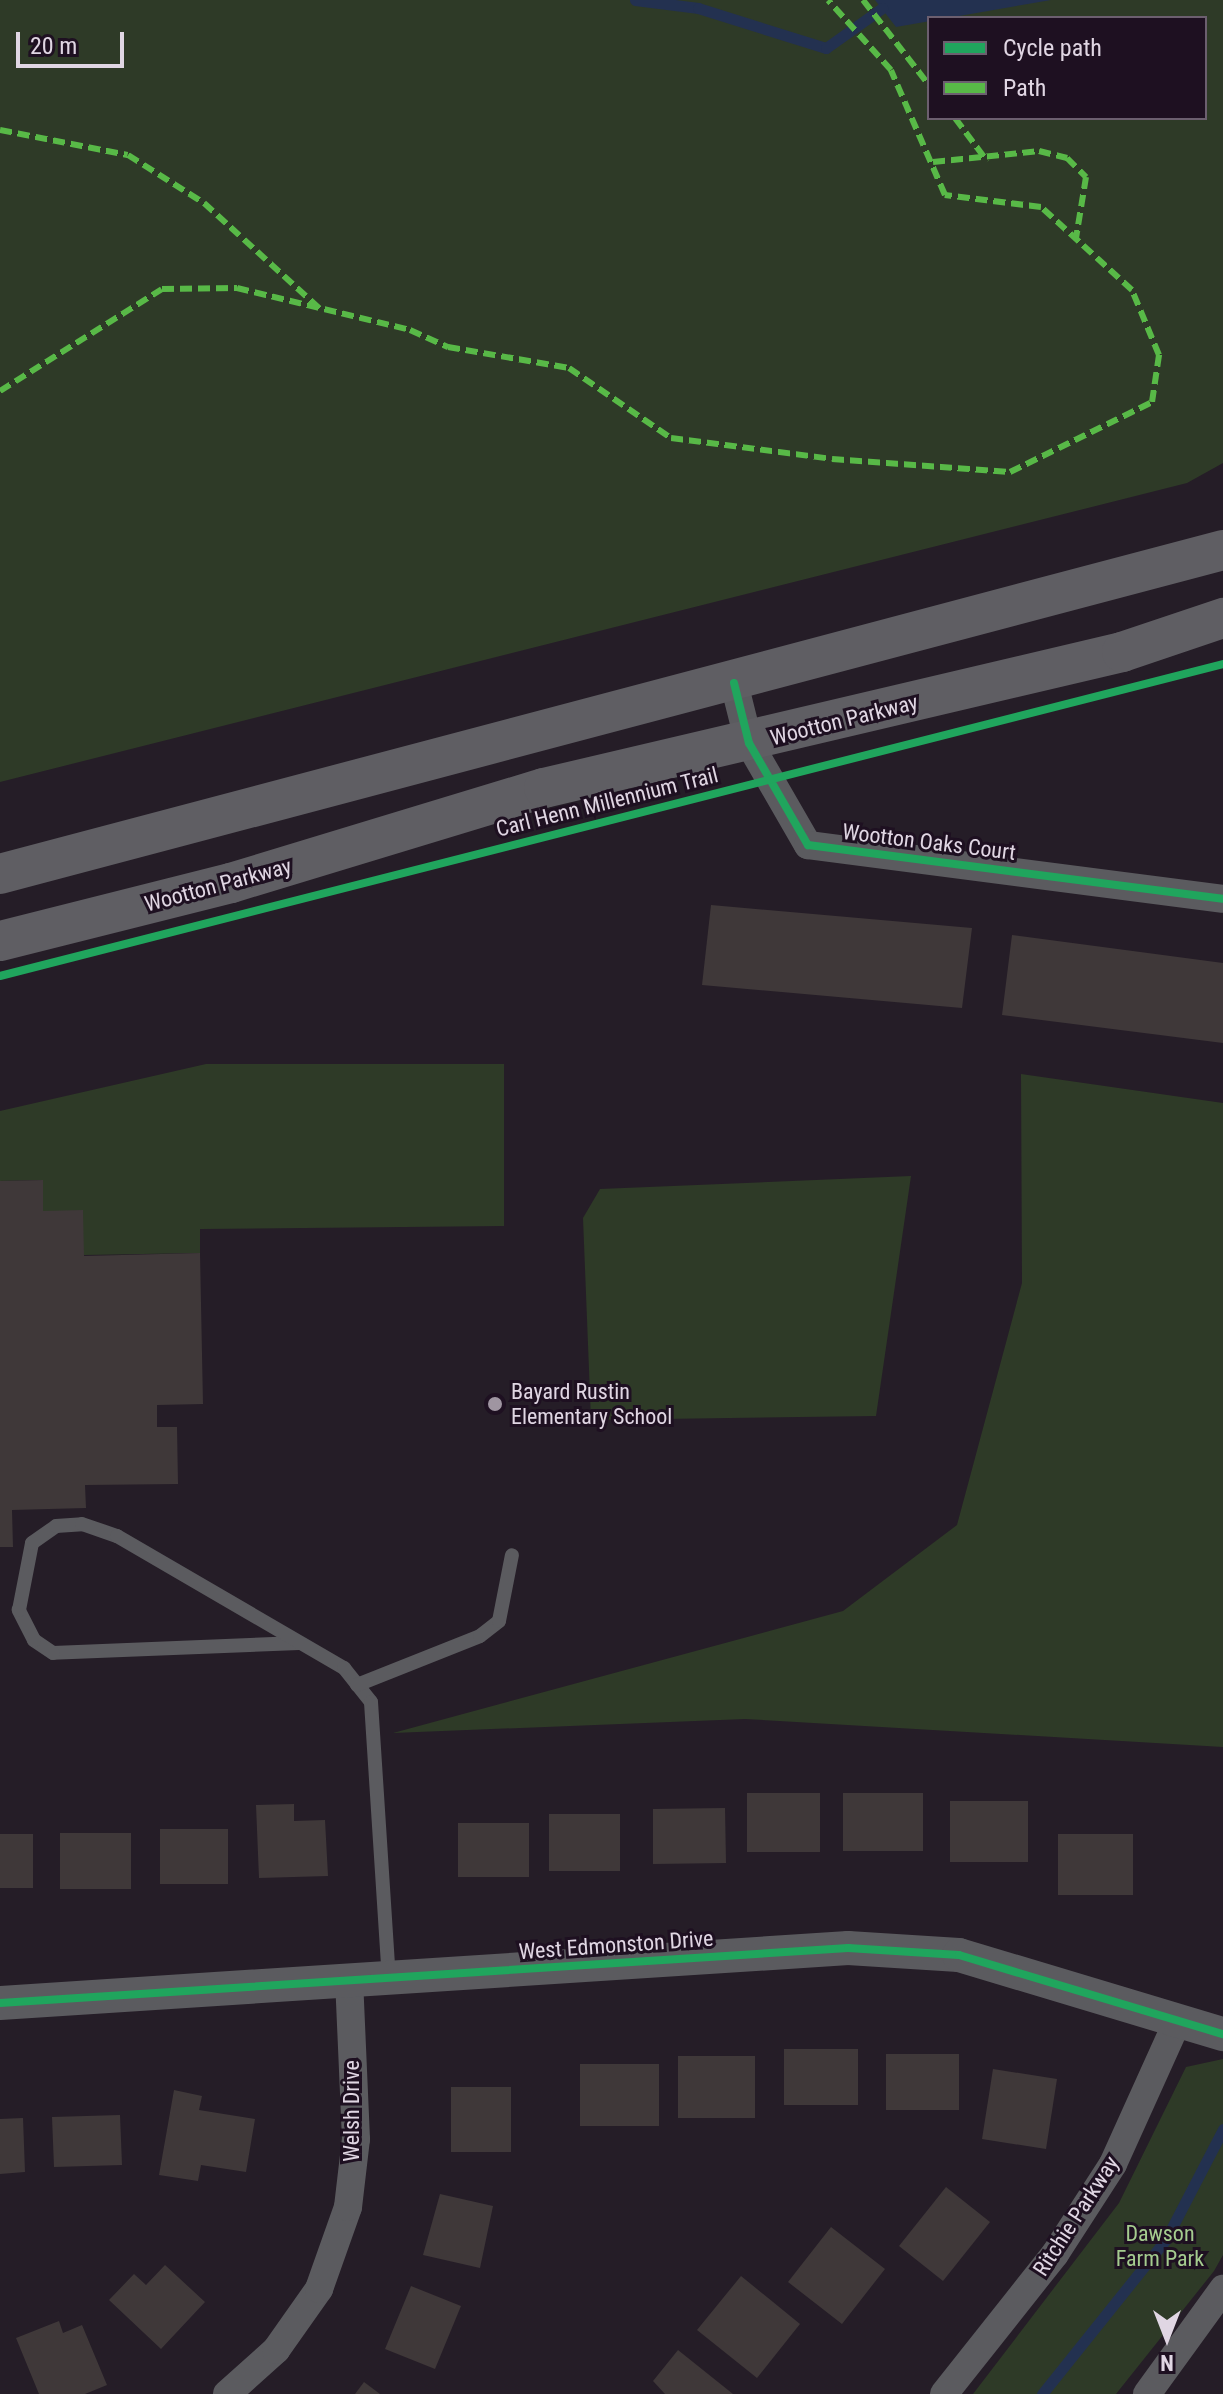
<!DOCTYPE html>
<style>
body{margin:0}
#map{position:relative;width:1223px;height:2394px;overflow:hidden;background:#251d27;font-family:"Roboto Condensed",sans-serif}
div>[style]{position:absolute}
.green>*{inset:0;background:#2e3a27}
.water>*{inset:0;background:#233150}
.stream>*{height:11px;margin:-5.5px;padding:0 5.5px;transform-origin:5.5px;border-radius:5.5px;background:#233150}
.building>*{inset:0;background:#3f3839}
.service>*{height:14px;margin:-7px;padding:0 7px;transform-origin:7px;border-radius:7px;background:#5b5b5f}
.minor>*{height:28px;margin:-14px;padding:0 14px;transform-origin:14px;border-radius:14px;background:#5b5b5f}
.tertiary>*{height:34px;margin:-17px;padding:0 17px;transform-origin:17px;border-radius:17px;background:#5b5b5f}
.secondary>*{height:40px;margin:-20px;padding:0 20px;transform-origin:20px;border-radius:20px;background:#5f5e63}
.quiet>*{height:6px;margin-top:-3px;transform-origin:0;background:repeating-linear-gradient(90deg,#58b947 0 12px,transparent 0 18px)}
.cycleway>*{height:8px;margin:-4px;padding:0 4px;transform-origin:4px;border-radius:4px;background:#20a55d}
.dots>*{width:22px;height:22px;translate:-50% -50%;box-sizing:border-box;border:4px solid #1e1021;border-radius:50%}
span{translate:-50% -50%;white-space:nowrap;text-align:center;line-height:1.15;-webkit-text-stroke:6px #1e1021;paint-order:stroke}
.street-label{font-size:22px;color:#e0d6e3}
.poi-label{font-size:22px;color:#e0d6e3}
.left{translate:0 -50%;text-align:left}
.park-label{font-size:22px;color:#a5cc8f}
.legend{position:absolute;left:927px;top:16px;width:280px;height:104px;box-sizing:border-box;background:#1e1021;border:2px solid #6c5f6f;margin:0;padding:10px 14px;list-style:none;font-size:24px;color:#e0d6e3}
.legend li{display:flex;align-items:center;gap:16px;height:40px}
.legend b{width:40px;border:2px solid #6c5f6f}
.north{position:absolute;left:1127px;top:2298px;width:80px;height:80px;-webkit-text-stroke:6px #1e1021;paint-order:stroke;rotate:180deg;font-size:22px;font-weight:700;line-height:32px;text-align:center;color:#e0d6e3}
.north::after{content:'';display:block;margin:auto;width:28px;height:36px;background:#e0d6e3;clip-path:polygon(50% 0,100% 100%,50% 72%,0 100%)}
.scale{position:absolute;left:16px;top:32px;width:108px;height:36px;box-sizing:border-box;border:4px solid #e0d6e3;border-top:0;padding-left:10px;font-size:24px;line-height:28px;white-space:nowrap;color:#e0d6e3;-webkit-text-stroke:6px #1e1021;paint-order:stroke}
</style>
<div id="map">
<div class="green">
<div style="clip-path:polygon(evenodd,0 0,1223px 0,1223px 463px,1187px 483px,0 782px,0 0,929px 18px,1205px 18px,1205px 118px,929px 118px,929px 18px)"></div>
<div style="clip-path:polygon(206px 1064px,504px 1064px,504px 1226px,200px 1229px,200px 1253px,84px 1255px,43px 1211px,42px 1180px,0 1181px,0 1111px)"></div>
<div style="clip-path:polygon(1021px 1074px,1223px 1103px,1223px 1747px,745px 1719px,393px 1733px,843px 1611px,957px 1525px,1022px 1283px)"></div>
<div style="clip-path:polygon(911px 1176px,876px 1416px,591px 1420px,583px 1218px,600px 1189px)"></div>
<div style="clip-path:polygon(1223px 2059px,1223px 2255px,1214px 2271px,1116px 2394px,973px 2394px,1119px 2203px,1186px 2067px)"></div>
</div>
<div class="water">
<div style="clip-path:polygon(875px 0,1051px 0,896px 27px)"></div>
</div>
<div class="stream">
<div style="left:635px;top:0;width:64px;rotate:7.2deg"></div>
<div style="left:698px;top:8px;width:134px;rotate:17.4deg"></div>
<div style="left:826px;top:48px;width:69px;rotate:-35.5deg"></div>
<div style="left:1042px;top:2394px;width:198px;rotate:-51.3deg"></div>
<div style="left:1166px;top:2239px;width:124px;rotate:-62.6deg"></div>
</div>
<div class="building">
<div style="clip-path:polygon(711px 905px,972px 928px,962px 1008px,702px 985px)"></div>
<div style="clip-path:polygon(1012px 935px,1223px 963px,1223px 1043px,1002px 1015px)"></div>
<div style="clip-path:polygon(43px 1180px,43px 1211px,83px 1210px,84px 1256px,200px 1253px,203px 1404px,157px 1405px,157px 1427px,177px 1427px,178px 1484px,85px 1485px,86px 1508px,12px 1510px,13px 1547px,0 1547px,0 1181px)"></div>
<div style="clip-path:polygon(747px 1793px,820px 1793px,820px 1852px,747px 1852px)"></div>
<div style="clip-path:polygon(843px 1793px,923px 1793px,923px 1851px,843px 1851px)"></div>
<div style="clip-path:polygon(950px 1801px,1028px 1801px,1028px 1862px,950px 1862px)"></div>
<div style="clip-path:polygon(294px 1804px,294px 1821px,325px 1820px,328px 1876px,259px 1878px,256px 1805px)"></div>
<div style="clip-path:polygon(725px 1808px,726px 1863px,653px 1864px,653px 1809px)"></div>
<div style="clip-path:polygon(549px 1814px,620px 1814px,620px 1871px,549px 1871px)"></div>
<div style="clip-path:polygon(458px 1823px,529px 1823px,529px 1877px,458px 1877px)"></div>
<div style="clip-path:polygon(160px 1829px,228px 1829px,228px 1884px,160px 1884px)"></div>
<div style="clip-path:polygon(60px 1833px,131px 1833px,131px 1889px,60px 1889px)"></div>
<div style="clip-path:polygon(0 1834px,33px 1834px,33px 1888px,0 1888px)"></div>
<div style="clip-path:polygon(1058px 1834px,1133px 1834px,1133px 1895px,1058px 1895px)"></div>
<div style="clip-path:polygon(784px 2049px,858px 2049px,858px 2105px,784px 2105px)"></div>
<div style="clip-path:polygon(886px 2054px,959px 2054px,959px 2110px,886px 2110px)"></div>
<div style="clip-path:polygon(678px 2056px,755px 2056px,755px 2118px,678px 2118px)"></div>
<div style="clip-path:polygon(580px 2064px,659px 2064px,659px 2126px,580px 2126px)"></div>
<div style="clip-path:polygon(993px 2069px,1057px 2079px,1046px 2149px,982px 2139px)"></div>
<div style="clip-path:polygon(451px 2087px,511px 2087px,511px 2152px,451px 2152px)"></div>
<div style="clip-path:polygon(174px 2090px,202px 2096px,199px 2110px,255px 2119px,246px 2172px,201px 2165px,198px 2181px,159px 2175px)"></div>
<div style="clip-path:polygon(120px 2115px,122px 2165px,54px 2167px,52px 2117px)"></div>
<div style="clip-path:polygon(23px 2118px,25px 2172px,0 2174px,0 2119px)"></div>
<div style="clip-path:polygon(946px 2187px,990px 2222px,943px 2281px,899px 2246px)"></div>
<div style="clip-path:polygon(440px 2194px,493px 2206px,480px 2268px,423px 2255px)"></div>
<div style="clip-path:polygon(831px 2227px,885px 2269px,842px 2324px,788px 2282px)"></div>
<div style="clip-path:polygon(165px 2265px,205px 2302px,161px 2349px,109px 2300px,134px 2274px,146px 2285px)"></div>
<div style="clip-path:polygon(741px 2276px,800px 2324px,757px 2378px,697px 2330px)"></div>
<div style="clip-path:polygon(411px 2286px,461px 2306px,435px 2369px,385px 2349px)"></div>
<div style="clip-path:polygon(59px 2321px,63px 2333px,82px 2325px,107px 2385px,85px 2394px,39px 2394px,16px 2338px)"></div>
<div style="clip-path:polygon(678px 2350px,733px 2394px,665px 2394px,653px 2381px)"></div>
<div style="clip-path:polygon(364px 2382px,380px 2394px,355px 2394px)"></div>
</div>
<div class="service">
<div style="left:299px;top:1643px;width:246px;rotate:177.7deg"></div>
<div style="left:53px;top:1653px;width:23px;rotate:-146deg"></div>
<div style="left:34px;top:1640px;width:34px;rotate:-117deg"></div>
<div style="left:19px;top:1610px;width:68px;rotate:-79deg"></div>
<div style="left:32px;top:1543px;width:29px;rotate:-35deg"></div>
<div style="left:56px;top:1526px;width:26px;rotate:-4deg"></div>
<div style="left:82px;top:1524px;width:37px;rotate:19deg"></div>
<div style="left:117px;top:1536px;width:263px;rotate:30.2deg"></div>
<div style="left:344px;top:1668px;width:43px;rotate:51.5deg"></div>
<div style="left:371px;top:1702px;width:276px;rotate:86.3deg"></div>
<div style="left:357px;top:1685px;width:132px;rotate:-21.7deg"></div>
<div style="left:480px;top:1636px;width:24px;rotate:-38deg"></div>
<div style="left:499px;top:1621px;width:67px;rotate:-78.9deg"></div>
</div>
<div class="minor">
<div style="left:734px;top:683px;width:62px;rotate:76deg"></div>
<div style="left:749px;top:743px;width:118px;rotate:60deg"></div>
<div style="left:808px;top:845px;width:418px;rotate:7.4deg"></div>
<div style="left:227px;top:2394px;width:66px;rotate:-41.9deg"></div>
<div style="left:276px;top:2350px;width:75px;rotate:-54.8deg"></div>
<div style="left:319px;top:2289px;width:87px;rotate:-70.5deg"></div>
<div style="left:348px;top:2207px;width:68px;rotate:-83.3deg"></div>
<div style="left:356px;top:2139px;width:159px;rotate:-92.5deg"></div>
<div style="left:944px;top:2394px;width:179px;rotate:-51.6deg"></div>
<div style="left:1055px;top:2254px;width:107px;rotate:-57.2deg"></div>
<div style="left:1113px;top:2164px;width:158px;rotate:-65.7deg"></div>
<div style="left:1147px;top:2394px;width:130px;rotate:-54.1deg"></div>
</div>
<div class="tertiary">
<div style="left:0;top:2003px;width:850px;rotate:-3.71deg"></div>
<div style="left:848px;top:1948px;width:111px;rotate:3.6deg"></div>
<div style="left:959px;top:1955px;width:276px;rotate:16.7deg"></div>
</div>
<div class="secondary">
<div style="left:0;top:874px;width:1265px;rotate:-14.84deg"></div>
<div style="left:0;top:941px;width:238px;rotate:-14.1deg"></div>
<div style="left:231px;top:883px;width:327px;rotate:-16.9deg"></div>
<div style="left:544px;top:788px;width:594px;rotate:-13.24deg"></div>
<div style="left:1122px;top:652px;width:107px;rotate:-18.6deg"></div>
</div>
<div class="quiet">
<div style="left:863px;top:0;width:108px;rotate:52.2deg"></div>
<div style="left:955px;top:118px;width:54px;rotate:53.3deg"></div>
<div style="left:0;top:130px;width:130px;rotate:11.1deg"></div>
<div style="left:128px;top:155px;width:90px;rotate:32.3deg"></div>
<div style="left:204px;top:203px;width:159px;rotate:42.4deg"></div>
<div style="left:933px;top:162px;width:107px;rotate:-5.9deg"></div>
<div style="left:1039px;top:151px;width:29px;rotate:14deg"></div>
<div style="left:1067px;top:158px;width:27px;rotate:45deg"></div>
<div style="left:1086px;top:177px;width:62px;rotate:99.3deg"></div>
<div style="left:0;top:391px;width:191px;rotate:-32.2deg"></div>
<div style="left:162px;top:289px;width:75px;rotate:-0.8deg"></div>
<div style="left:237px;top:288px;width:178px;rotate:13.6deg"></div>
<div style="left:410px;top:330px;width:42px;rotate:24.1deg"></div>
<div style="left:448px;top:347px;width:123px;rotate:9.8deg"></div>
<div style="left:569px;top:368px;width:124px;rotate:34.5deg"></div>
<div style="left:671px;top:438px;width:162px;rotate:7.4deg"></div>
<div style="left:832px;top:459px;width:178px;rotate:4.2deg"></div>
<div style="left:1010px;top:472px;width:158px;rotate:-26.2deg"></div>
<div style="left:1152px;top:402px;width:48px;rotate:-81.5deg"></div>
<div style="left:1159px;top:355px;width:70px;rotate:-112.6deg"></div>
<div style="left:1132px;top:290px;width:123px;rotate:-137.6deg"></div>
<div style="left:1041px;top:207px;width:97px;rotate:-172.9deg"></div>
<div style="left:945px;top:195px;width:136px;rotate:-113.4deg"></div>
<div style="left:891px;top:70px;width:94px;rotate:-132deg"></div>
</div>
<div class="cycleway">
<div style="left:734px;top:683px;width:62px;rotate:76deg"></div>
<div style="left:749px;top:743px;width:118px;rotate:60deg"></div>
<div style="left:808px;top:845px;width:418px;rotate:7.4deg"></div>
<div style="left:0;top:976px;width:1262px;rotate:-14.31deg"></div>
<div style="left:0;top:2003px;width:850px;rotate:-3.71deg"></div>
<div style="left:848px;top:1948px;width:111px;rotate:3.6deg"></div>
<div style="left:959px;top:1955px;width:276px;rotate:16.7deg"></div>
</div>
<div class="dots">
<div style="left:495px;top:1404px;background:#9f95a1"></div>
</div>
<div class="street-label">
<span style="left:844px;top:720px;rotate:-14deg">Wootton Parkway</span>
<span style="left:607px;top:802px;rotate:-14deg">Carl Henn Millennium Trail</span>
<span style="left:929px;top:842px;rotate:7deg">Wootton Oaks Court</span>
<span style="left:218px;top:885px;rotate:-15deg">Wootton Parkway</span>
<span style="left:616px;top:1945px;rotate:-4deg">West Edmonston Drive</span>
<span style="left:352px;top:2111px;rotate:-90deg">Welsh Drive</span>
<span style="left:1076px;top:2216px;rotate:-57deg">Ritchie Parkway</span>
</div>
<div class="poi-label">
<span class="left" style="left:511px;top:1404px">Bayard Rustin<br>Elementary School</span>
</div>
<div class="park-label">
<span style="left:1160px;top:2246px">Dawson<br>Farm Park</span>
</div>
<ul class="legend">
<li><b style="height:10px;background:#20a55d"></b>Cycle path</li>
<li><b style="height:10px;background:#58b947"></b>Path</li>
</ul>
<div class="north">N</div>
<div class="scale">20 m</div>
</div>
